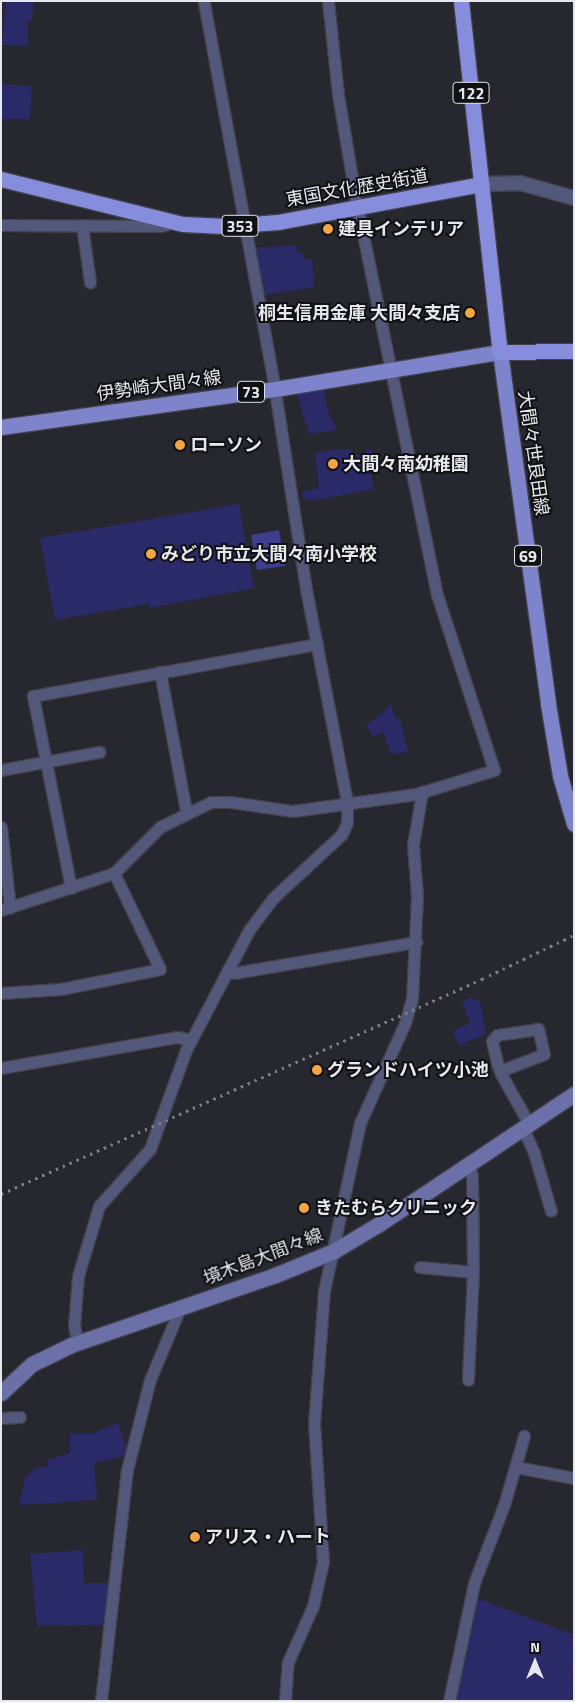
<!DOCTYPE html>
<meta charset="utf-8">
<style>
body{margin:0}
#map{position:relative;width:575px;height:1702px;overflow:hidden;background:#26272f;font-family:"Titillium Web","Noto Sans JP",sans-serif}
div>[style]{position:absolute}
.green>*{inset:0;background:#2a2a68}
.water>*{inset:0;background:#3e3e8d}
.roads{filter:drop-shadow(1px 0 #41424a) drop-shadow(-1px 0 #41424a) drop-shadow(0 1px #41424a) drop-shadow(0 -1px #41424a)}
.minor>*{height:11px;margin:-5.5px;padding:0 5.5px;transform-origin:5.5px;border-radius:5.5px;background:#53577a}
.tertiary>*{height:14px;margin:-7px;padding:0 7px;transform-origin:7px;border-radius:7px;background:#53577a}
.secondary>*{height:15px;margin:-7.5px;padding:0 7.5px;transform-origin:7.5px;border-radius:7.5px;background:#6b71a8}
.primary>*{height:15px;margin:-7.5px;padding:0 7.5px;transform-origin:7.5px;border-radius:7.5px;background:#7d84cc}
.trunk>*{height:15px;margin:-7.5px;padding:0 7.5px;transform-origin:7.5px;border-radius:7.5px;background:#868ddc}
.rail>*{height:2.5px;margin-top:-1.25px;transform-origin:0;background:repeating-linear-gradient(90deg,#7e7f86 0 2.5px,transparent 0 7.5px)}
.dots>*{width:14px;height:14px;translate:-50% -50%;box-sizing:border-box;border:2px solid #101114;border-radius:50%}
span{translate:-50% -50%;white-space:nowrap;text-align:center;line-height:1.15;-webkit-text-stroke:4px #101114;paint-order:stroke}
.shield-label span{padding:1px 4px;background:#101114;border:1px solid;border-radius:4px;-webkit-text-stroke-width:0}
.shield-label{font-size:16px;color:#e7e8ed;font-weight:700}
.street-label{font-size:18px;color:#e7e8ed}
.poi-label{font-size:18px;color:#e7e8ed;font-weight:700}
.left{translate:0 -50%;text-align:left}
.right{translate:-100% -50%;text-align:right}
.frame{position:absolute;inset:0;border:2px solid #e7e8ed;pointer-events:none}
.north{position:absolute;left:510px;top:1637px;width:50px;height:50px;-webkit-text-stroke:4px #101114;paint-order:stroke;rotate:0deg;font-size:14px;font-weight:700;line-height:20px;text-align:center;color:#e7e8ed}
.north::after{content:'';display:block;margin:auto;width:18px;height:22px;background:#e7e8ed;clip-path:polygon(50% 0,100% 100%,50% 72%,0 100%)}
</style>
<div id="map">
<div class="green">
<div style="clip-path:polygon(6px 1px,34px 1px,32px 19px,28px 22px,28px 46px,2px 45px)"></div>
<div style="clip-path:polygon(1px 84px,32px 86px,30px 119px,1px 119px)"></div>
<div style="clip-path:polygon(297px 245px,297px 253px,303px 253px,304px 259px,312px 259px,314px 287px,260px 296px,252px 248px)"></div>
<div style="clip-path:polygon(324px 386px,327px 410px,337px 430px,309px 434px,296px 391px)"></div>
<div style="clip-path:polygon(335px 449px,352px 449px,352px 455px,366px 455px,366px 450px,371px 450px,375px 457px,369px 465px,374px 489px,311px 501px,303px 498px,302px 492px,319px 488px,315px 453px)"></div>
<div style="clip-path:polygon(239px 504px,254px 588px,150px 608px,149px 604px,55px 620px,40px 538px)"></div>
<div style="clip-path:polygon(389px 704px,391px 704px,396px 719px,400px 718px,408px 752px,391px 754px,383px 732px,373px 737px,366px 725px,389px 708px)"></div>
<div style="clip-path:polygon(471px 997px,480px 1002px,486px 1034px,459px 1045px,453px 1031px,470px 1023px,462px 1002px)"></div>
<div style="clip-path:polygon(118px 1423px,127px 1449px,125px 1456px,94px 1463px,97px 1500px,19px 1505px,26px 1476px,33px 1472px,34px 1468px,48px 1466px,48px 1460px,70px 1453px,70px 1434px,91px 1434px)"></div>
<div style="clip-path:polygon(83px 1550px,84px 1583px,109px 1583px,105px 1625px,37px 1626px,30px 1554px)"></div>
<div style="clip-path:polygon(474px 1597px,574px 1635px,572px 1701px,453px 1701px)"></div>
</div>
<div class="water">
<div style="clip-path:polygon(279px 530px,285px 566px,257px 570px,251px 535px)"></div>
</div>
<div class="roads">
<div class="minor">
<div style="left:1px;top:225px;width:160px;rotate:0.4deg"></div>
<div style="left:161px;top:226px;width:15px;rotate:-16deg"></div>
<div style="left:82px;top:225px;width:58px;rotate:82deg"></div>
<div style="left:160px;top:672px;width:141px;rotate:79.4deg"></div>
<div style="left:1px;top:770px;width:100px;rotate:-10.4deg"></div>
<div style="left:1px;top:827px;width:81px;rotate:83.6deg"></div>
<div style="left:71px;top:888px;width:196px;rotate:-101.2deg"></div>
<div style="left:33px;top:696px;width:289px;rotate:-10.4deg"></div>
<div style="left:1px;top:910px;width:119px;rotate:-18.1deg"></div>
<div style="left:114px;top:873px;width:65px;rotate:-45deg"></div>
<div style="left:160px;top:827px;width:57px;rotate:-26.1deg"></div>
<div style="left:211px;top:802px;width:20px"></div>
<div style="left:231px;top:802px;width:63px;rotate:8.3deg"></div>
<div style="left:293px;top:811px;width:124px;rotate:-7.9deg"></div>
<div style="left:416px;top:794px;width:82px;rotate:-17.1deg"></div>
<div style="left:494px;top:770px;width:184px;rotate:-108deg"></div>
<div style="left:437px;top:595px;width:402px;rotate:-101.6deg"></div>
<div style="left:356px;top:201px;width:108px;rotate:-99.6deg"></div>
<div style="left:338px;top:95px;width:95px;rotate:-96.1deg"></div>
<div style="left:227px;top:971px;width:7px;rotate:16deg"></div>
<div style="left:234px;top:973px;width:185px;rotate:-9.7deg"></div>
<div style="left:1px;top:993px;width:60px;rotate:-3.8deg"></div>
<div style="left:61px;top:989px;width:101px;rotate:-11.4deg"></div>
<div style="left:160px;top:969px;width:106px;rotate:-115.6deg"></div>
<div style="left:1px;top:1068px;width:179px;rotate:-10deg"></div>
<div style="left:177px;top:1037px;width:14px;rotate:12deg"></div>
<div style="left:500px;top:1071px;width:47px;rotate:-21.1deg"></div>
<div style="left:544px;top:1054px;width:26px;rotate:-103deg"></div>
<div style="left:538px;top:1029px;width:41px;rotate:171.7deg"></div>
<div style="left:497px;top:1035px;width:8px;rotate:130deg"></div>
<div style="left:492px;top:1041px;width:23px;rotate:77deg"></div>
<div style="left:497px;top:1063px;width:9px;rotate:69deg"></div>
<div style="left:500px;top:1071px;width:3px;rotate:72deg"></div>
<div style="left:501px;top:1074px;width:57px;rotate:60.8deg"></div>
<div style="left:523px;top:1128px;width:27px;rotate:66deg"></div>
<div style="left:534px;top:1153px;width:60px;rotate:73.7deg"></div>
<div style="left:468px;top:1164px;width:12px;rotate:70deg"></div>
<div style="left:472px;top:1175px;width:97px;rotate:89.4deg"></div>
<div style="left:473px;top:1272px;width:108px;rotate:92.7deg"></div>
<div style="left:420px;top:1267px;width:53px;rotate:5.4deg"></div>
<div style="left:77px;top:1343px;width:18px;rotate:-99deg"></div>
<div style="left:74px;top:1325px;width:49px;rotate:-85.3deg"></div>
<div style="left:78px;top:1276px;width:73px;rotate:-73.3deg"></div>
<div style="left:99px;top:1206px;width:76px;rotate:-48.2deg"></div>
<div style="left:150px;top:1149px;width:105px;rotate:-70deg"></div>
<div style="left:186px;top:1050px;width:136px;rotate:-62.3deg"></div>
<div style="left:249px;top:930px;width:40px;rotate:-53deg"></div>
<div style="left:273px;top:898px;width:94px;rotate:-42.8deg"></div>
<div style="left:342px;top:834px;width:13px;rotate:-67deg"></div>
<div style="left:347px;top:822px;width:20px;rotate:-90deg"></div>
<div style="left:347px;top:802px;width:217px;rotate:-100.9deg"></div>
<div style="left:306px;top:589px;width:207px;rotate:-98.9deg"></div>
<div style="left:274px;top:384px;width:389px;rotate:-100.4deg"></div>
<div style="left:1px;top:1418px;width:19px;rotate:-3deg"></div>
<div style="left:516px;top:1467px;width:59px;rotate:10.7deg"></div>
<div style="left:101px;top:1701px;width:232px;rotate:-83.6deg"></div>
<div style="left:127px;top:1470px;width:93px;rotate:-75.7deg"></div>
<div style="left:150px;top:1380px;width:78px;rotate:-67.4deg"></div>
<div style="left:285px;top:1701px;width:39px;rotate:-86deg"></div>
<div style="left:288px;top:1662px;width:61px;rotate:-65.9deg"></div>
<div style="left:313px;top:1606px;width:45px;rotate:-77.2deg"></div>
<div style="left:323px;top:1562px;width:138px;rotate:-93.7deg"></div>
<div style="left:314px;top:1424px;width:133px;rotate:-85.7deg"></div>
<div style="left:324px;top:1291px;width:172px;rotate:-77.9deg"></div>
<div style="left:360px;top:1123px;width:110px;rotate:-65.8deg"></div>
<div style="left:405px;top:1023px;width:25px;rotate:-74deg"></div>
<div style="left:412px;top:999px;width:103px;rotate:-87.2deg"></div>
<div style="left:417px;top:896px;width:51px;rotate:-94.5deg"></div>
<div style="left:413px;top:845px;width:54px;rotate:-80.4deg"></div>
<div style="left:449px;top:1701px;width:121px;rotate:-78deg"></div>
<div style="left:474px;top:1583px;width:84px;rotate:-69deg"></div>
<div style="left:504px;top:1505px;width:72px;rotate:-73.8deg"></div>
</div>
<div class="tertiary">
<div style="left:481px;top:184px;width:39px;rotate:-1deg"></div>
<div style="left:520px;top:183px;width:56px;rotate:15.5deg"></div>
</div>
<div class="secondary">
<div style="left:1px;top:1393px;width:42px;rotate:-43.1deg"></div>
<div style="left:32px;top:1364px;width:43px;rotate:-26deg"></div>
<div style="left:71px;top:1345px;width:213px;rotate:-18.9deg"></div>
<div style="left:273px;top:1276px;width:66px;rotate:-22.3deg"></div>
<div style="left:334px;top:1251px;width:52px;rotate:-31deg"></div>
<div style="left:379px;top:1224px;width:234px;rotate:-33.7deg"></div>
</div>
<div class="primary">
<div style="left:1px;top:427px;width:284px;rotate:-7.9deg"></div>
<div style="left:282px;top:388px;width:221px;rotate:-9.4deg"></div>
<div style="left:500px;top:352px;width:355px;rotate:82.2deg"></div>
<div style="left:548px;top:704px;width:73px;rotate:80.5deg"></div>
<div style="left:560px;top:776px;width:50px;rotate:73.7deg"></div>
</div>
<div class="trunk">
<div style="left:461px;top:1px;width:353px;rotate:83.7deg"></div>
<div style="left:500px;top:352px;width:74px;rotate:-0.8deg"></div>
<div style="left:1px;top:179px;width:187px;rotate:13.9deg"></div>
<div style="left:183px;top:224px;width:41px;rotate:2.8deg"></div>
<div style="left:224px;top:226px;width:54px;rotate:-4.2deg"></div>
<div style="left:278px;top:222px;width:207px;rotate:-10.6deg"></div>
</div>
</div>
<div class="rail">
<div style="left:1px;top:1194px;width:527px;rotate:-24.08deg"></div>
<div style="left:482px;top:979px;width:102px;rotate:-25.6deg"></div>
</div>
<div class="dots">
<div style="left:328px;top:229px;background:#f2a542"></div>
<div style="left:470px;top:313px;background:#f2a542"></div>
<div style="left:180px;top:445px;background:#f2a542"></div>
<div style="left:333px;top:464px;background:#f2a542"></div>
<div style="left:151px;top:554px;background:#f2a542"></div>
<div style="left:317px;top:1070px;background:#f2a542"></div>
<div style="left:304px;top:1208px;background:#f2a542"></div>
<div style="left:195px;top:1537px;background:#f2a542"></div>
</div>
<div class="shield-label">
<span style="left:471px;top:93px">122</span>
<span style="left:240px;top:226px">353</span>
<span style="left:251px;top:392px">73</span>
<span style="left:528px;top:556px">69</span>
</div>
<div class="street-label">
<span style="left:357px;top:188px;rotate:-10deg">東国文化歴史街道</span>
<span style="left:159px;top:386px;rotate:-8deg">伊勢崎大間々線</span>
<span style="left:533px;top:453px;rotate:82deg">大間々世良田線</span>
<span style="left:263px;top:1257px;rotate:-21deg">境木島大間々線</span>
</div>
<div class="poi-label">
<span class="left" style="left:338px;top:229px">建具インテリア</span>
<span class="right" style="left:460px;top:313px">桐生信用金庫 大間々支店</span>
<span class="left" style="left:190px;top:445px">ローソン</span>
<span class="left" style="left:343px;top:464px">大間々南幼稚園</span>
<span class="left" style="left:161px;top:554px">みどり市立大間々南小学校</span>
<span class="left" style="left:327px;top:1070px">グランドハイツ小池</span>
<span class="left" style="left:315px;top:1208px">きたむらクリニック</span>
<span class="left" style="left:205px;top:1537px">アリス・ハート</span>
</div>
<div class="frame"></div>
<div class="north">N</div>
</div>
